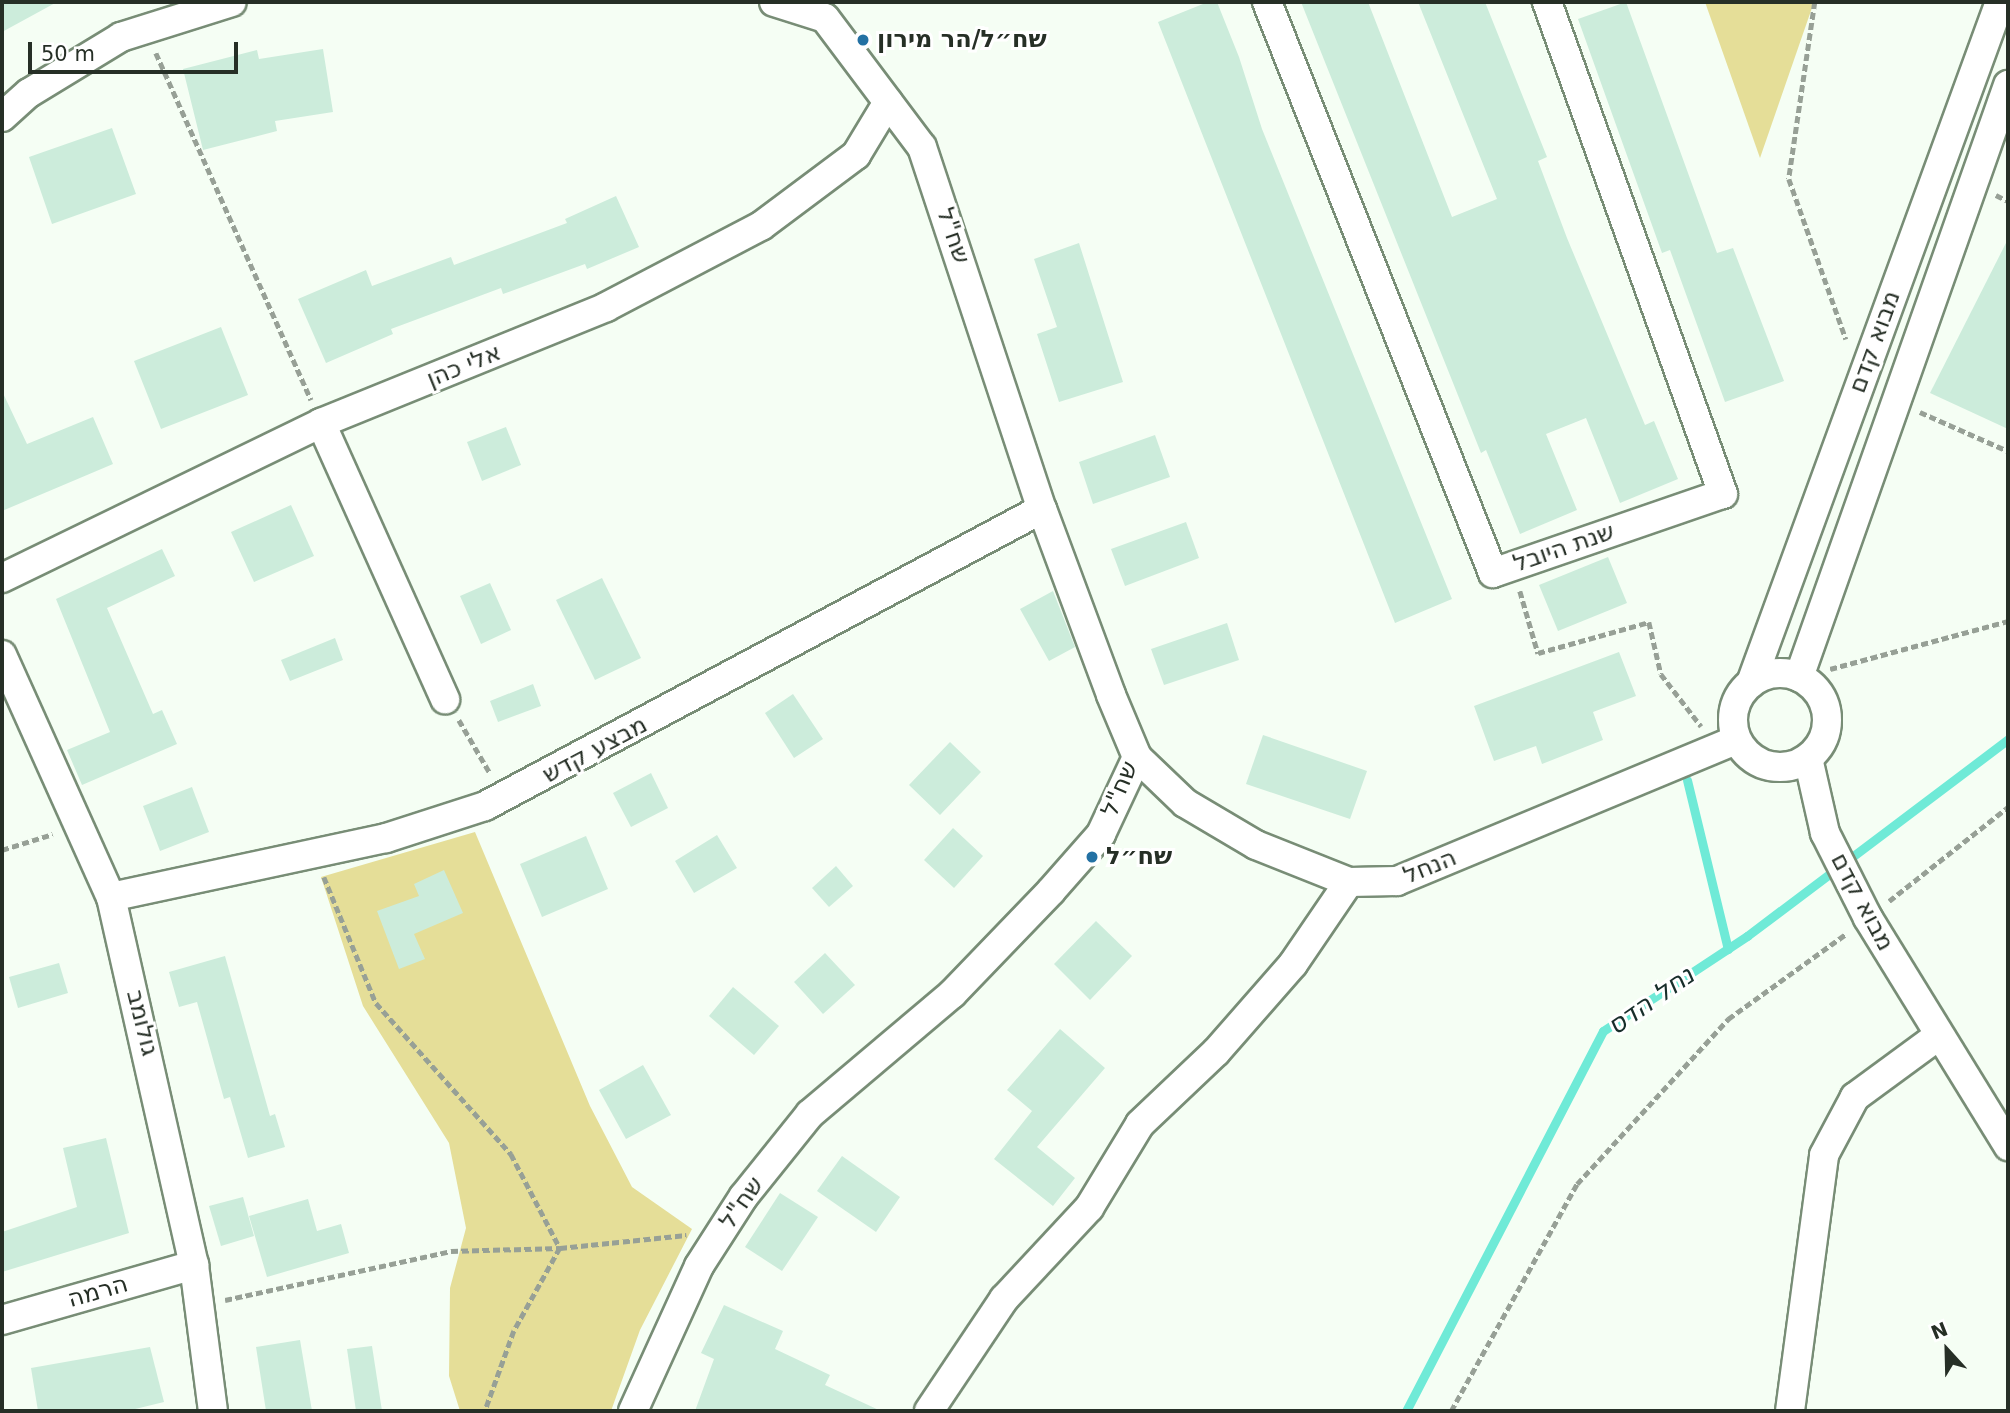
<!DOCTYPE html>
<meta charset="utf-8">
<style>
body{margin:0}
#map{position:relative;width:2010px;height:1413px;overflow:hidden;background:#f5fef4;font-family:"DejaVu Sans",Heebo,sans-serif}
div>[style]{position:absolute}
.green>*{inset:0;background:#e5de98}
.stream>*{height:9px;margin:-4.5px;padding:0 4.5px;transform-origin:4.5px;border-radius:4.5px;background:#6fead7}
.building>*{inset:0;background:#ccecdb}
.path>*{height:4.5px;margin-top:-2.25px;transform-origin:0;background:repeating-linear-gradient(90deg,#97a096 0 7px,transparent 0 10.5px)}
.roads{filter:drop-shadow(2px 0 #788d76) drop-shadow(-2px 0 #788d76) drop-shadow(0 2px #788d76) drop-shadow(0 -2px #788d76)}
.minor>*{height:28px;margin:-14px;padding:0 14px;transform-origin:14px;border-radius:14px;background:#fff}
.minor>.ring{margin:-14px;padding:0;box-sizing:content-box;background:none;border:28px solid #fff;border-radius:50%}
.dots>*{width:19px;height:19px;translate:-50% -50%;box-sizing:border-box;border:4px solid #fff;border-radius:50%}
span{translate:-50% -50%;white-space:nowrap;text-align:center;line-height:1.15;-webkit-text-stroke:6px #fff;paint-order:stroke}
.poi-label{font-size:24px;color:#262f26;font-weight:700}
.left{translate:0 -50%;text-align:left}
.street-label{font-size:24px;color:#262f26}
.water-label{font-size:26px;color:#182e2b;font-style:italic}
.frame{position:absolute;inset:0;border:4px solid #262f26;pointer-events:none}
.north{position:absolute;left:1912px;top:1315px;width:70px;height:70px;-webkit-text-stroke:5px #fff;paint-order:stroke;rotate:338deg;font-size:19px;font-weight:700;line-height:28px;text-align:center;color:#262f26}
.north::after{content:'';display:block;margin:auto;width:24px;height:32px;background:#262f26;clip-path:polygon(50% 0,100% 100%,50% 72%,0 100%)}
.scale{position:absolute;left:28px;top:42px;width:210px;height:32px;box-sizing:border-box;border:4px solid #262f26;border-top:0;padding-left:9px;font-size:21px;line-height:24px;white-space:nowrap;color:#262f26;-webkit-text-stroke:5px #fff;paint-order:stroke}
</style>
<div id="map">
<div class="green">
<div style="clip-path:polygon(1705px 2px,1814px 2px,1760px 158px)"></div>
<div style="clip-path:polygon(475px 832px,590px 1106px,632px 1187px,692px 1229px,640px 1330px,611px 1411px,460px 1411px,449px 1376px,450px 1288px,466px 1228px,449px 1143px,363px 1006px,321px 877px)"></div>
</div>
<div class="stream">
<div style="left:1687px;top:780px;width:174px;rotate:76.4deg"></div>
<div style="left:1406px;top:1411px;width:428px;rotate:-62.6deg"></div>
<div style="left:1603px;top:1031px;width:173px;rotate:-33.4deg"></div>
<div style="left:1747px;top:936px;width:327px;rotate:-37deg"></div>
</div>
<div class="building">
<div style="clip-path:polygon(2px 2px,57px 2px,2px 32px)"></div>
<div style="clip-path:polygon(1208px 2px,1217px 2px,1239px 57px,1262px 129px,1452px 599px,1395px 623px,1158px 22px)"></div>
<div style="clip-path:polygon(1301px 2px,1368px 2px,1452px 217px,1497px 199px,1418px 2px,1485px 2px,1547px 157px,1538px 161px,1567px 238px,1645px 425px,1654px 421px,1678px 479px,1620px 503px,1586px 418px,1546px 434px,1577px 510px,1520px 534px,1486px 450px,1481px 453px)"></div>
<div style="clip-path:polygon(1626px 2px,1717px 253px,1733px 248px,1784px 381px,1725px 402px,1670px 250px,1662px 253px,1578px 19px)"></div>
<div style="clip-path:polygon(323px 49px,333px 112px,275px 121px,277px 131px,203px 150px,183px 69px,257px 50px,259px 59px)"></div>
<div style="clip-path:polygon(112px 128px,136px 194px,52px 224px,29px 157px)"></div>
<div style="clip-path:polygon(616px 196px,639px 247px,587px 269px,585px 264px,503px 294px,501px 288px,391px 329px,393px 334px,326px 363px,298px 299px,366px 270px,372px 286px,451px 257px,454px 265px,567px 223px,565px 219px)"></div>
<div style="clip-path:polygon(2008px 239px,2008px 429px,1930px 393px)"></div>
<div style="clip-path:polygon(1079px 243px,1123px 382px,1059px 402px,1037px 334px,1057px 327px,1034px 259px)"></div>
<div style="clip-path:polygon(221px 327px,248px 395px,161px 429px,134px 361px)"></div>
<div style="clip-path:polygon(2px 391px,27px 444px,93px 417px,113px 464px,2px 511px)"></div>
<div style="clip-path:polygon(506px 427px,521px 465px,482px 481px,467px 442px)"></div>
<div style="clip-path:polygon(1155px 435px,1170px 477px,1093px 504px,1079px 462px)"></div>
<div style="clip-path:polygon(291px 505px,314px 556px,254px 582px,231px 532px)"></div>
<div style="clip-path:polygon(1186px 522px,1199px 558px,1125px 586px,1111px 549px)"></div>
<div style="clip-path:polygon(162px 549px,175px 576px,107px 608px,153px 714px,162px 710px,177px 744px,82px 785px,67px 750px,110px 732px,56px 599px)"></div>
<div style="clip-path:polygon(1608px 557px,1627px 603px,1558px 631px,1539px 585px)"></div>
<div style="clip-path:polygon(602px 578px,641px 658px,595px 680px,556px 600px)"></div>
<div style="clip-path:polygon(490px 583px,511px 630px,481px 644px,460px 596px)"></div>
<div style="clip-path:polygon(1053px 591px,1075px 647px,1049px 661px,1020px 609px)"></div>
<div style="clip-path:polygon(1227px 623px,1239px 660px,1164px 685px,1151px 649px)"></div>
<div style="clip-path:polygon(335px 638px,343px 660px,290px 681px,281px 660px)"></div>
<div style="clip-path:polygon(1619px 652px,1636px 696px,1593px 712px,1603px 740px,1542px 764px,1536px 746px,1494px 761px,1474px 706px)"></div>
<div style="clip-path:polygon(533px 684px,541px 706px,498px 722px,490px 701px)"></div>
<div style="clip-path:polygon(793px 694px,823px 739px,794px 758px,765px 713px)"></div>
<div style="clip-path:polygon(1263px 735px,1367px 771px,1350px 819px,1246px 784px)"></div>
<div style="clip-path:polygon(950px 742px,981px 772px,940px 815px,909px 785px)"></div>
<div style="clip-path:polygon(651px 773px,668px 808px,631px 827px,613px 793px)"></div>
<div style="clip-path:polygon(192px 787px,209px 832px,160px 851px,143px 806px)"></div>
<div style="clip-path:polygon(953px 828px,983px 856px,954px 888px,924px 860px)"></div>
<div style="clip-path:polygon(717px 835px,737px 868px,694px 893px,675px 861px)"></div>
<div style="clip-path:polygon(586px 836px,608px 889px,542px 917px,520px 864px)"></div>
<div style="clip-path:polygon(836px 866px,853px 886px,829px 907px,812px 888px)"></div>
<div style="clip-path:polygon(444px 870px,463px 913px,414px 934px,425px 959px,399px 969px,377px 911px,419px 896px,414px 884px)"></div>
<div style="clip-path:polygon(1096px 921px,1132px 956px,1090px 1000px,1054px 964px)"></div>
<div style="clip-path:polygon(825px 953px,855px 985px,823px 1014px,794px 982px)"></div>
<div style="clip-path:polygon(225px 956px,270px 1116px,275px 1114px,285px 1147px,248px 1158px,230px 1097px,224px 1099px,197px 1002px,179px 1007px,169px 972px)"></div>
<div style="clip-path:polygon(59px 963px,68px 993px,18px 1008px,9px 977px)"></div>
<div style="clip-path:polygon(733px 987px,779px 1026px,754px 1055px,709px 1016px)"></div>
<div style="clip-path:polygon(1060px 1029px,1105px 1068px,1037px 1147px,1075px 1178px,1053px 1206px,994px 1159px,1032px 1111px,1007px 1090px)"></div>
<div style="clip-path:polygon(643px 1065px,671px 1115px,626px 1139px,599px 1090px)"></div>
<div style="clip-path:polygon(106px 1138px,129px 1233px,2px 1272px,2px 1232px,77px 1207px,63px 1148px)"></div>
<div style="clip-path:polygon(842px 1156px,900px 1197px,876px 1232px,817px 1191px)"></div>
<div style="clip-path:polygon(780px 1193px,818px 1217px,782px 1271px,745px 1247px)"></div>
<div style="clip-path:polygon(243px 1197px,254px 1236px,221px 1246px,209px 1206px)"></div>
<div style="clip-path:polygon(308px 1199px,317px 1231px,341px 1224px,349px 1253px,267px 1277px,249px 1216px)"></div>
<div style="clip-path:polygon(724px 1305px,783px 1331px,775px 1349px,830px 1375px,825px 1385px,881px 1411px,695px 1411px,714px 1359px,701px 1353px)"></div>
<div style="clip-path:polygon(300px 1340px,312px 1411px,266px 1411px,256px 1347px)"></div>
<div style="clip-path:polygon(372px 1346px,382px 1411px,356px 1411px,347px 1349px)"></div>
<div style="clip-path:polygon(150px 1347px,164px 1402px,127px 1411px,38px 1411px,31px 1368px)"></div>
</div>
<div class="path">
<div style="left:1815px;top:2px;width:179px;rotate:98.4deg"></div>
<div style="left:1789px;top:179px;width:170px;rotate:70.4deg"></div>
<div style="left:156px;top:53px;width:380px;rotate:65.9deg"></div>
<div style="left:1996px;top:195px;width:13px;rotate:27deg"></div>
<div style="left:1920px;top:412px;width:96px;rotate:23.9deg"></div>
<div style="left:1520px;top:591px;width:65px;rotate:73.8deg"></div>
<div style="left:1538px;top:653px;width:115px;rotate:-15.6deg"></div>
<div style="left:1649px;top:622px;width:53px;rotate:77deg"></div>
<div style="left:1661px;top:674px;width:66px;rotate:52.4deg"></div>
<div style="left:1830px;top:669px;width:184px;rotate:-15.1deg"></div>
<div style="left:459px;top:720px;width:61px;rotate:59.7deg"></div>
<div style="left:2px;top:850px;width:53px;rotate:-17.4deg"></div>
<div style="left:324px;top:877px;width:136px;rotate:67.6deg"></div>
<div style="left:376px;top:1003px;width:203px;rotate:48.2deg"></div>
<div style="left:511px;top:1154px;width:106px;rotate:62.5deg"></div>
<div style="left:560px;top:1248px;width:95px;rotate:119deg"></div>
<div style="left:514px;top:1331px;width:85px;rotate:109.9deg"></div>
<div style="left:1889px;top:901px;width:152px;rotate:-38.3deg"></div>
<div style="left:225px;top:1300px;width:231px;rotate:-12.2deg"></div>
<div style="left:451px;top:1251px;width:109px;rotate:-1.6deg"></div>
<div style="left:560px;top:1248px;width:127px;rotate:-5.9deg"></div>
<div style="left:1451px;top:1411px;width:260px;rotate:-61deg"></div>
<div style="left:1577px;top:1184px;width:224px;rotate:-47.5deg"></div>
<div style="left:1728px;top:1019px;width:145px;rotate:-35.8deg"></div>
</div>
<div class="roads">
<div class="minor">
<div style="left:774px;top:2px;width:53px;rotate:17.4deg"></div>
<div style="left:1267px;top:2px;width:614px;rotate:68.41deg"></div>
<div style="left:1493px;top:573px;width:243px;rotate:-19deg"></div>
<div style="left:1723px;top:494px;width:523px;rotate:-109.68deg"></div>
<div style="left:825px;top:18px;width:161px;rotate:53.1deg"></div>
<div style="left:922px;top:147px;width:381px;rotate:71.7deg"></div>
<div style="left:1042px;top:509px;width:198px;rotate:69.6deg"></div>
<div style="left:1111px;top:695px;width:67px;rotate:67.2deg"></div>
<div style="left:1137px;top:757px;width:66px;rotate:43.8deg"></div>
<div style="left:1185px;top:803px;width:82px;rotate:30.6deg"></div>
<div style="left:1256px;top:845px;width:100px;rotate:21.7deg"></div>
<div style="left:1349px;top:882px;width:48px;rotate:-1.2deg"></div>
<div style="left:1397px;top:881px;width:367px;rotate:-22.6deg"></div>
<div style="left:2px;top:117px;width:36px;rotate:-42deg"></div>
<div style="left:29px;top:93px;width:108px;rotate:-31.3deg"></div>
<div style="left:121px;top:37px;width:116px;rotate:-17.5deg"></div>
<div style="left:321px;top:423px;width:303px;rotate:65.8deg"></div>
<div style="left:2px;top:578px;width:355px;rotate:-25.9deg"></div>
<div style="left:321px;top:423px;width:308px;rotate:-22.1deg"></div>
<div style="left:606px;top:307px;width:175px;rotate:-27.6deg"></div>
<div style="left:761px;top:226px;width:119px;rotate:-36.8deg"></div>
<div style="left:856px;top:155px;width:62px;rotate:-58.9deg"></div>
<div style="left:2px;top:655px;width:265px;rotate:65.8deg"></div>
<div style="left:111px;top:897px;width:377px;rotate:77.3deg"></div>
<div style="left:194px;top:1265px;width:147px;rotate:82.6deg"></div>
<div class="ring" style="left:1733px;top:673px;width:66px;height:66px"></div>
<div style="left:1799px;top:677px;width:628px;rotate:-70.55deg"></div>
<div style="left:1751px;top:683px;width:725px;rotate:-69.92deg"></div>
<div style="left:1808px;top:758px;width:77px;rotate:77.2deg"></div>
<div style="left:1825px;top:833px;width:95px;rotate:63.2deg"></div>
<div style="left:1868px;top:918px;width:268px;rotate:58.4deg"></div>
<div style="left:111px;top:897px;width:281px;rotate:-12.1deg"></div>
<div style="left:386px;top:838px;width:104px;rotate:-17.9deg"></div>
<div style="left:485px;top:806px;width:631px;rotate:-28.07deg"></div>
<div style="left:2px;top:1320px;width:200px;rotate:-16deg"></div>
<div style="left:633px;top:1411px;width:159px;rotate:-65.5deg"></div>
<div style="left:699px;top:1266px;width:83px;rotate:-57.3deg"></div>
<div style="left:744px;top:1196px;width:105px;rotate:-51.2deg"></div>
<div style="left:810px;top:1114px;width:186px;rotate:-40.2deg"></div>
<div style="left:952px;top:994px;width:143px;rotate:-46.1deg"></div>
<div style="left:1051px;top:891px;width:76px;rotate:-48.7deg"></div>
<div style="left:1101px;top:834px;width:85px;rotate:-64.9deg"></div>
<div style="left:929px;top:1411px;width:135px;rotate:-56.2deg"></div>
<div style="left:1004px;top:1299px;width:125px;rotate:-47deg"></div>
<div style="left:1089px;top:1208px;width:98px;rotate:-58.7deg"></div>
<div style="left:1140px;top:1124px;width:105px;rotate:-43.5deg"></div>
<div style="left:1216px;top:1052px;width:117px;rotate:-48.8deg"></div>
<div style="left:1293px;top:964px;width:99px;rotate:-55.7deg"></div>
<div style="left:1790px;top:1411px;width:258px;rotate:-82.4deg"></div>
<div style="left:1824px;top:1155px;width:66px;rotate:-61.9deg"></div>
<div style="left:1855px;top:1097px;width:103px;rotate:-36.3deg"></div>
</div>
</div>
<div class="dots">
<div style="left:863px;top:40px;background:#2371a3"></div>
<div style="left:1092px;top:857px;background:#2371a3"></div>
</div>
<div class="poi-label">
<span class="left" style="left:877px;top:40px">שח״ל/הר מירון</span>
<span class="left" style="left:1106px;top:857px">שח״ל</span>
</div>
<div class="street-label">
<span style="left:953px;top:236px;rotate:71deg">שח"ל</span>
<span style="left:1875px;top:342px;rotate:-70deg">מבוא קדם</span>
<span style="left:464px;top:366px;rotate:-22deg">אלי כהן</span>
<span style="left:1564px;top:548px;rotate:-19deg">שנת היובל</span>
<span style="left:595px;top:750px;rotate:-28deg">מבצע קדש</span>
<span style="left:1120px;top:789px;rotate:-67deg">שח"ל</span>
<span style="left:1430px;top:867px;rotate:-22deg">הנחל</span>
<span style="left:1862px;top:902px;rotate:62deg">מבוא קדם</span>
<span style="left:142px;top:1023px;rotate:76deg">גולומב</span>
<span style="left:742px;top:1203px;rotate:-55deg">שח"ל</span>
<span style="left:98px;top:1292px;rotate:-16deg">הרמה</span>
</div>
<div class="water-label">
<span style="left:1651px;top:1001px;rotate:-35deg">נחל הדס</span>
</div>
<div class="frame"></div>
<div class="north">N</div>
<div class="scale">50 m</div>
</div>
